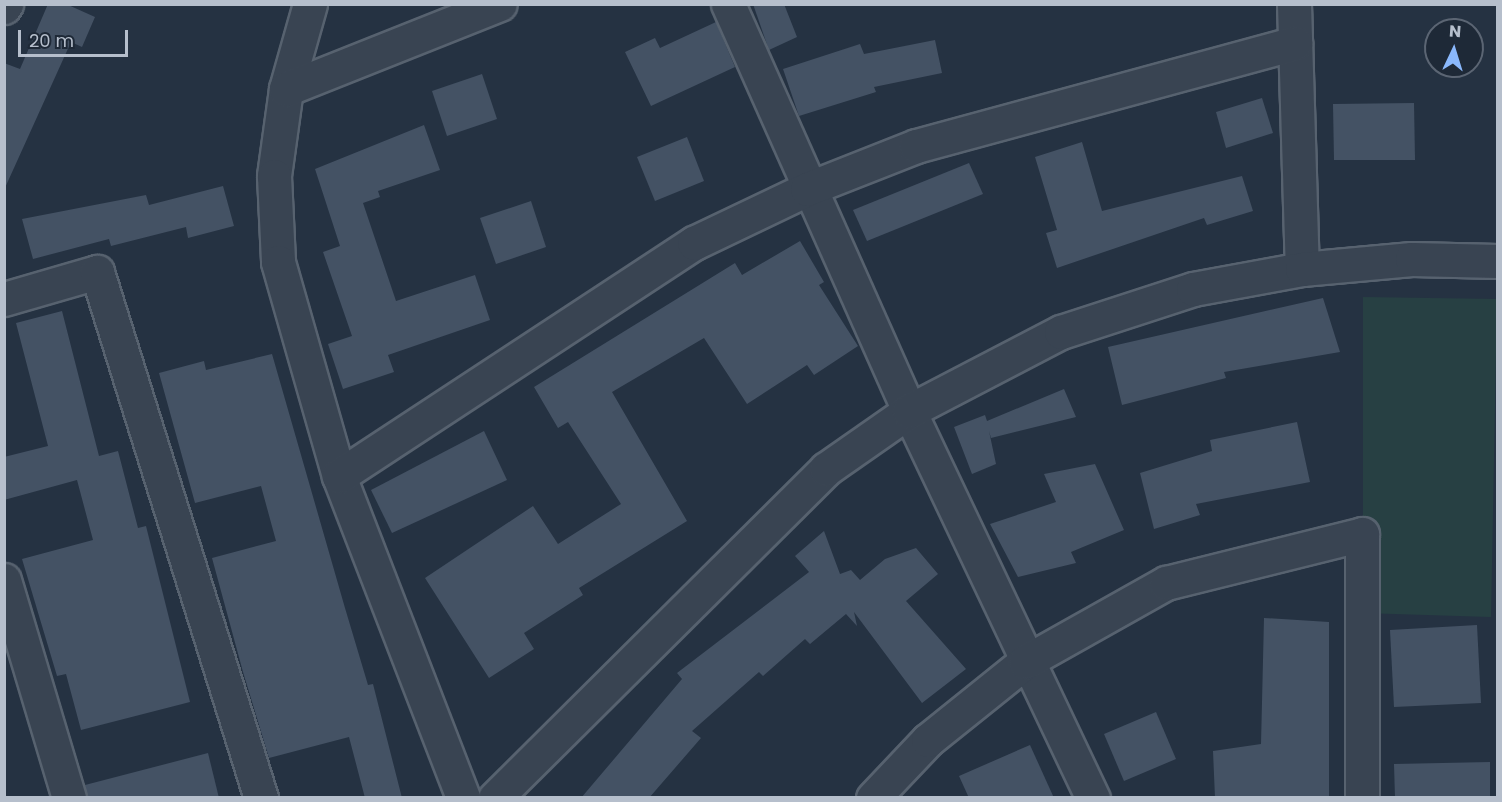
<!DOCTYPE html>
<style>
body{margin:0}
#map{position:relative;width:1502px;height:802px;overflow:hidden;background:#253242;font-family:Poppins,sans-serif}
div>[style]{position:absolute}
.green>*{inset:0;background:#274043}
.building>*{inset:0;background:#445264}
.roads{filter:drop-shadow(2px 0 #57626f) drop-shadow(-2px 0 #57626f) drop-shadow(0 2px #57626f) drop-shadow(0 -2px #57626f)}
.minor>*{height:33px;margin:-16.5px;padding:0 16.5px;transform-origin:16.5px;border-radius:16.5px;background:#394452}
span{translate:-50% -50%;white-space:nowrap;text-align:center;line-height:1.15;-webkit-text-stroke:5px #1e2937;paint-order:stroke}
.frame{position:absolute;inset:0;border:6px solid #b6bfcc;pointer-events:none}
.north{position:absolute;left:1424px;top:18px;width:60px;height:60px;box-sizing:border-box;background:#1e2937;border:2px solid #5b6573;border-radius:50%;rotate:4deg;font-size:16px;font-weight:700;line-height:24px;text-align:center;color:#b6bfcc}
.north::after{content:'';display:block;margin:auto;width:21px;height:27px;background:#8ab8fc;clip-path:polygon(50% 0,100% 100%,50% 72%,0 100%)}
.scale{position:absolute;left:18px;top:30px;width:110px;height:27px;box-sizing:border-box;border:3px solid #b6bfcc;border-top:0;padding-left:8px;font-size:18px;line-height:21px;white-space:nowrap;color:#b6bfcc;-webkit-text-stroke:4px #1e2937;paint-order:stroke}
</style>
<div id="map">
<div class="green">
<div style="clip-path:polygon(1363px 297px,1497px 299px,1491px 617px,1363px 613px)"></div>
</div>
<div class="building">
<div style="clip-path:polygon(48px 4px,66px 4px,95px 17px,82px 47px,71px 42px,4px 190px,4px 63px,20px 69px)"></div>
<div style="clip-path:polygon(753px 4px,784px 4px,797px 37px,769px 50px)"></div>
<div style="clip-path:polygon(716px 22px,735px 67px,651px 106px,625px 52px,655px 38px,660px 48px)"></div>
<div style="clip-path:polygon(935px 40px,942px 73px,874px 87px,876px 92px,799px 116px,783px 69px,860px 44px,864px 54px)"></div>
<div style="clip-path:polygon(482px 74px,497px 119px,447px 136px,432px 91px)"></div>
<div style="clip-path:polygon(1262px 98px,1273px 133px,1226px 148px,1216px 112px)"></div>
<div style="clip-path:polygon(1414px 103px,1415px 160px,1334px 160px,1333px 104px)"></div>
<div style="clip-path:polygon(424px 125px,440px 170px,378px 191px,380px 197px,363px 203px,396px 301px,475px 275px,490px 320px,388px 355px,394px 372px,343px 389px,328px 344px,352px 336px,323px 252px,340px 246px,315px 169px)"></div>
<div style="clip-path:polygon(687px 137px,704px 181px,655px 201px,637px 157px)"></div>
<div style="clip-path:polygon(1082px 142px,1102px 211px,1242px 176px,1253px 211px,1207px 225px,1204px 218px,1057px 268px,1046px 233px,1057px 230px,1035px 157px)"></div>
<div style="clip-path:polygon(969px 163px,983px 194px,867px 241px,853px 210px)"></div>
<div style="clip-path:polygon(223px 186px,234px 226px,188px 238px,186px 227px,111px 246px,109px 239px,33px 259px,22px 219px,146px 195px,149px 205px)"></div>
<div style="clip-path:polygon(531px 201px,546px 247px,496px 264px,480px 218px)"></div>
<div style="clip-path:polygon(800px 241px,824px 282px,819px 285px,858px 346px,814px 375px,807px 365px,747px 404px,704px 338px,612px 392px,687px 521px,579px 588px,583px 595px,524px 633px,534px 649px,489px 678px,425px 578px,533px 506px,558px 544px,621px 504px,568px 422px,558px 428px,534px 387px,735px 263px,742px 275px)"></div>
<div style="clip-path:polygon(1323px 298px,1340px 352px,1224px 372px,1226px 378px,1122px 405px,1108px 347px)"></div>
<div style="clip-path:polygon(62px 311px,99px 456px,118px 451px,138px 528px,146px 526px,190px 702px,81px 730px,66px 674px,57px 676px,22px 559px,93px 540px,77px 480px,4px 500px,4px 457px,48px 446px,16px 323px)"></div>
<div style="clip-path:polygon(272px 354px,345px 608px,368px 685px,373px 684px,402px 798px,365px 798px,349px 737px,269px 758px,243px 672px,212px 558px,276px 541px,261px 486px,195px 503px,159px 373px,204px 361px,206px 370px)"></div>
<div style="clip-path:polygon(1064px 389px,1076px 417px,991px 438px,989px 431px,996px 464px,972px 474px,954px 427px,985px 415px,987px 421px)"></div>
<div style="clip-path:polygon(1297px 422px,1310px 482px,1196px 504px,1200px 515px,1154px 529px,1140px 473px,1212px 451px,1210px 440px)"></div>
<div style="clip-path:polygon(484px 431px,507px 480px,392px 533px,371px 490px)"></div>
<div style="clip-path:polygon(1095px 464px,1124px 530px,1071px 552px,1076px 563px,1018px 577px,990px 524px,1056px 502px,1044px 474px)"></div>
<div style="clip-path:polygon(824px 531px,840px 574px,851px 570px,860px 580px,885px 559px,916px 548px,938px 574px,906px 601px,966px 669px,922px 703px,854px 612px,857px 626px,846px 614px,810px 644px,805px 639px,763px 676px,759px 672px,692px 731px,701px 738px,649px 798px,581px 798px,682px 679px,677px 673px,809px 572px,795px 556px)"></div>
<div style="clip-path:polygon(1264px 618px,1329px 622px,1329px 798px,1215px 798px,1213px 751px,1261px 744px)"></div>
<div style="clip-path:polygon(1477px 625px,1481px 703px,1394px 707px,1390px 630px)"></div>
<div style="clip-path:polygon(1156px 712px,1176px 759px,1124px 781px,1104px 734px)"></div>
<div style="clip-path:polygon(1030px 745px,1054px 798px,969px 798px,959px 776px)"></div>
<div style="clip-path:polygon(208px 753px,219px 798px,87px 798px,85px 785px)"></div>
<div style="clip-path:polygon(1490px 762px,1490px 798px,1395px 798px,1394px 764px)"></div>
</div>
<div class="roads">
<div class="minor">
<div style="left:310px;top:4px;width:88px;rotate:105.8deg"></div>
<div style="left:286px;top:89px;width:88px;rotate:97.9deg"></div>
<div style="left:274px;top:176px;width:86px;rotate:87.3deg"></div>
<div style="left:278px;top:262px;width:223px;rotate:74.1deg"></div>
<div style="left:339px;top:476px;width:345px;rotate:68.9deg"></div>
<div style="left:728px;top:4px;width:445px;rotate:66deg"></div>
<div style="left:909px;top:411px;width:429px;rotate:64.6deg"></div>
<div style="left:1294px;top:4px;width:265px;rotate:88.3deg"></div>
<div style="left:4px;top:7px;width:4px;rotate:-56deg"></div>
<div style="left:286px;top:89px;width:230px;rotate:-21.7deg"></div>
<div style="left:4px;top:299px;width:97px;rotate:-16.2deg"></div>
<div style="left:97px;top:272px;width:551px;rotate:72.68deg"></div>
<div style="left:339px;top:476px;width:425px;rotate:-33.3deg"></div>
<div style="left:694px;top:243px;width:125px;rotate:-25.5deg"></div>
<div style="left:807px;top:189px;width:117px;rotate:-21.5deg"></div>
<div style="left:916px;top:146px;width:393px;rotate:-15.2deg"></div>
<div style="left:4px;top:580px;width:227px;rotate:73.4deg"></div>
<div style="left:495px;top:798px;width:467px;rotate:-44.8deg"></div>
<div style="left:826px;top:469px;width:101px;rotate:-34.9deg"></div>
<div style="left:909px;top:411px;width:171px;rotate:-27.5deg"></div>
<div style="left:1061px;top:332px;width:139px;rotate:-18deg"></div>
<div style="left:1193px;top:289px;width:111px;rotate:-10.4deg"></div>
<div style="left:1302px;top:269px;width:110px;rotate:-5.2deg"></div>
<div style="left:1412px;top:259px;width:86px;rotate:1.3deg"></div>
<div style="left:873px;top:798px;width:80px;rotate:-46.5deg"></div>
<div style="left:928px;top:740px;width:124px;rotate:-38.8deg"></div>
<div style="left:1025px;top:662px;width:162px;rotate:-29.3deg"></div>
<div style="left:1166px;top:583px;width:202px;rotate:-14deg"></div>
<div style="left:1362px;top:534px;width:264px;rotate:90deg"></div>
</div>
</div>
<div class="frame"></div>
<div class="north">N</div>
<div class="scale">20 m</div>
</div>
